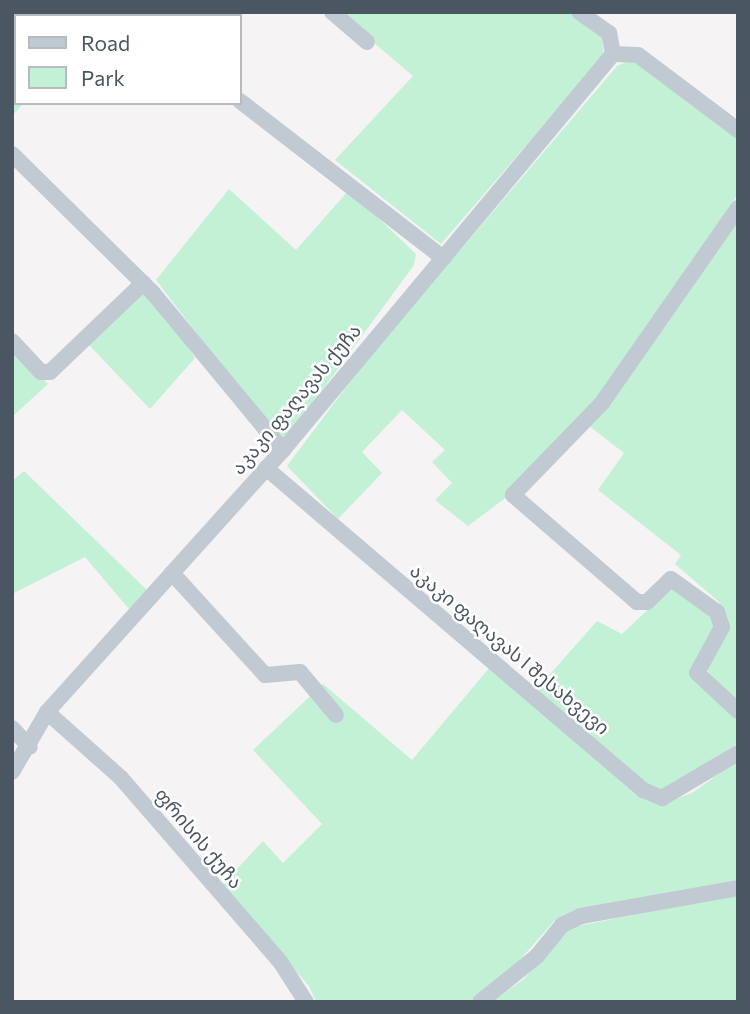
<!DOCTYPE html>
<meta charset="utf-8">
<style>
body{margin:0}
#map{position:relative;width:750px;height:1014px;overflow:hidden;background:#f5f3f3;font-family:Commissioner,"Noto Sans Georgian",sans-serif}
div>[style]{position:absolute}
.green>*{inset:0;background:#c3f1d5}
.minor>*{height:16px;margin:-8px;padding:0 8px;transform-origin:8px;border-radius:8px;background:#c1cad2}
span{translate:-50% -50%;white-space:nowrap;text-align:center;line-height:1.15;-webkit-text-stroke:5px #fff;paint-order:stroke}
.street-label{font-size:19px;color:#4a5661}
.frame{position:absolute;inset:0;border:14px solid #4a5661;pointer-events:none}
.legend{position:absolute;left:14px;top:14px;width:228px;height:91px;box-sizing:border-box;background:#fff;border:2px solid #b7bbc0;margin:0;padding:9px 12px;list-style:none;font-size:21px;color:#4a5661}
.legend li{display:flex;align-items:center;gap:14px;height:35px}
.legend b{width:35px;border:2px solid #b7bbc0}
</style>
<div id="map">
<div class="green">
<div style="clip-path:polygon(12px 12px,107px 12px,16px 16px,16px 103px,24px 103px,12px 116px)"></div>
<div style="clip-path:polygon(338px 12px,572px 12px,601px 35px,604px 55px,441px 244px,335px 160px,413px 76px)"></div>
<div style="clip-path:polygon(632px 60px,738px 138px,738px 194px,604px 393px,508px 496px,468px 526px,435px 500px,452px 483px,432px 462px,445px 450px,402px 410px,362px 452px,382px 473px,338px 519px,287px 466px,425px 282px,462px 248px,617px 66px)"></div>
<div style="clip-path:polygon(229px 189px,296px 250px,349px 190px,416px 254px,414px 265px,282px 445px,156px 280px)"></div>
<div style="clip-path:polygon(738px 220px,738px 704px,710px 679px,707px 666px,728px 632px,719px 602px,675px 564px,681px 555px,598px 490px,624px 453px,589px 426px)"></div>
<div style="clip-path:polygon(137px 292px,152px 296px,195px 358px,150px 409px,89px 345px)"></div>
<div style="clip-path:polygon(12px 346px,48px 384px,12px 417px)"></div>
<div style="clip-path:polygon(24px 471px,147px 590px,129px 609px,85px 557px,12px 594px,12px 481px)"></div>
<div style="clip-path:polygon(675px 584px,716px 618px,719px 626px,697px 660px,738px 712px,738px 743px,662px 792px,643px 785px,536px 690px,597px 621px,622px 634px)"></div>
<div style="clip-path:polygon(490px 667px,636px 795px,658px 805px,692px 793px,738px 760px,738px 883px,586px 908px,555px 920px,510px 971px,469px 1002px,316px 1002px,309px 986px,221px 886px,263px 841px,283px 863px,322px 824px,253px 750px,323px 684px,412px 760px)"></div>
<div style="clip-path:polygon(738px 894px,738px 1002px,491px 1002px,524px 979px,568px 928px)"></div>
</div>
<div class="minor">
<div style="left:117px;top:12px;width:6px;rotate:39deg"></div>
<div style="left:332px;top:12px;width:46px;rotate:40.6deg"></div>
<div style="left:579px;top:12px;width:37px;rotate:35deg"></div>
<div style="left:609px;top:33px;width:21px;rotate:79deg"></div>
<div style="left:226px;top:16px;width:5px;rotate:-53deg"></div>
<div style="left:613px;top:54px;width:25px;rotate:2deg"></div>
<div style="left:638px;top:55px;width:125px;rotate:36.9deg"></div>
<div style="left:240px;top:101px;width:257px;rotate:37.7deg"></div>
<div style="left:12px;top:154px;width:198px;rotate:44.6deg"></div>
<div style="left:153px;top:293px;width:204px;rotate:50.4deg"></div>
<div style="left:738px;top:208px;width:238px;rotate:124.9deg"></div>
<div style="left:602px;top:403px;width:128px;rotate:134.1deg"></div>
<div style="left:513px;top:495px;width:164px;rotate:40.8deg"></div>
<div style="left:637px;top:602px;width:10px"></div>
<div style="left:647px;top:602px;width:33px;rotate:-44deg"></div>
<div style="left:671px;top:579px;width:57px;rotate:35.7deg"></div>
<div style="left:717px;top:612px;width:16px;rotate:72deg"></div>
<div style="left:722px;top:627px;width:52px;rotate:118.5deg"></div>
<div style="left:697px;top:673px;width:56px;rotate:42.8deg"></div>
<div style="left:12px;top:341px;width:42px;rotate:46.9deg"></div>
<div style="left:41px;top:372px;width:9px"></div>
<div style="left:50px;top:372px;width:129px;rotate:-43.7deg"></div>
<div style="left:266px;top:468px;width:496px;rotate:40.5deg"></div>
<div style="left:643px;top:790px;width:21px;rotate:23deg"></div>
<div style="left:662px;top:798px;width:88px;rotate:-30.6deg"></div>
<div style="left:172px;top:573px;width:138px;rotate:47.6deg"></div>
<div style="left:265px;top:675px;width:35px;rotate:-5deg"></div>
<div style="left:300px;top:672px;width:56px;rotate:50.1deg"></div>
<div style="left:47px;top:712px;width:99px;rotate:41.7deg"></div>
<div style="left:121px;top:778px;width:245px;rotate:49.1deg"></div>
<div style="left:281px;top:963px;width:46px;rotate:57.3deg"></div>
<div style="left:12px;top:728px;width:26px;rotate:47deg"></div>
<div style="left:12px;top:772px;width:69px;rotate:-59.7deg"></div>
<div style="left:47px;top:712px;width:353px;rotate:-48deg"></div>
<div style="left:283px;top:450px;width:515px;rotate:-50.19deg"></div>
<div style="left:480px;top:1002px;width:73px;rotate:-38.9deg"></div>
<div style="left:537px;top:956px;width:40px;rotate:-51deg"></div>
<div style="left:562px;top:925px;width:21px;rotate:-25deg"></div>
<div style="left:581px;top:916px;width:159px;rotate:-10.1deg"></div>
</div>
<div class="street-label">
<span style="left:296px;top:399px;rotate:-50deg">აკაკი ფაღავას ქუჩა</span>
<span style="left:510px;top:649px;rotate:40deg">აკაკი ფაღავას I შესახვევი</span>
<span style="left:199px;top:838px;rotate:50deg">ფრისის ქუჩა</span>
</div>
<div class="frame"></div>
<ul class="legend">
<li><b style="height:9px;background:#c1cad2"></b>Road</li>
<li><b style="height:19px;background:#c3f1d5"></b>Park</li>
</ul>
</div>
